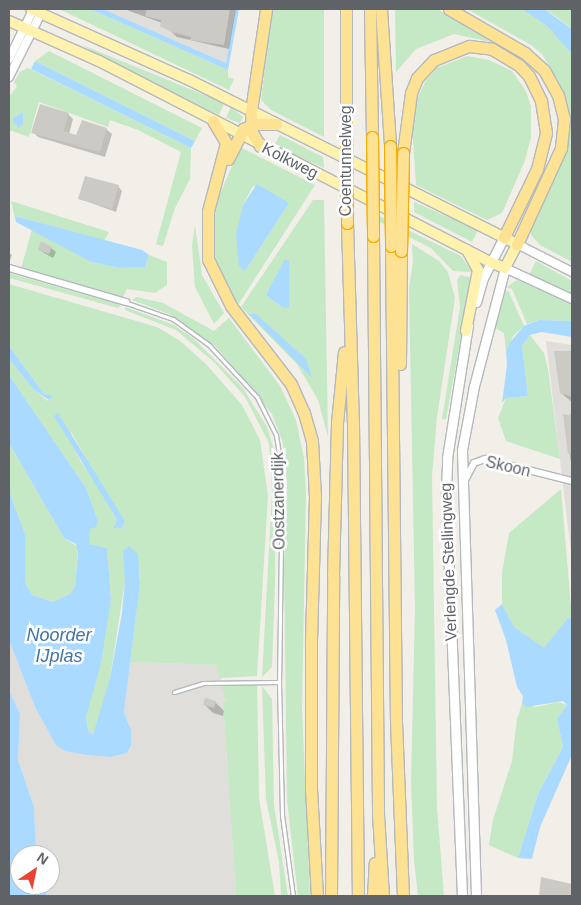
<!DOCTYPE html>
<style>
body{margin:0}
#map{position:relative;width:581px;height:905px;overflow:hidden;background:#f1efe8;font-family:Helvetica,sans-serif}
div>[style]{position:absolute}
.industrial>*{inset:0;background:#e0deda}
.green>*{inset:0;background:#c5e8c5}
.water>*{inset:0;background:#aadaff}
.shadow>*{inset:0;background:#0003}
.building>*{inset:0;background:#cccac5}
.roads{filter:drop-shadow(1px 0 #b5b8bc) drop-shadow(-1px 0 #b5b8bc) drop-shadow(0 1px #b5b8bc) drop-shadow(0 -1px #b5b8bc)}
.service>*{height:3px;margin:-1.5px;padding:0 1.5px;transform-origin:1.5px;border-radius:1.5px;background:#fff}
.minor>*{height:6px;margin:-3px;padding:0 3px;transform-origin:3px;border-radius:3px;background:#fff}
.tertiary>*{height:8px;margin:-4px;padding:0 4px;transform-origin:4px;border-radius:4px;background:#fff}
.secondary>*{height:9px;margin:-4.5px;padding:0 4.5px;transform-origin:4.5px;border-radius:4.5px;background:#fff}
.primary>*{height:10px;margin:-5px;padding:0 5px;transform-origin:5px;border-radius:5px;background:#fff2af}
.motorway>*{height:11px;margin:-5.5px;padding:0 5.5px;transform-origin:5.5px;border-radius:5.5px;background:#fde293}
.bridges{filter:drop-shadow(1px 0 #f9ab00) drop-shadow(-1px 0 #f9ab00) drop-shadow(0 1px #f9ab00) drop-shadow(0 -1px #f9ab00)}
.motorway-bridge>*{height:11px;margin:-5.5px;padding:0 5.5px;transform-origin:5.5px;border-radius:5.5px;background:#fde293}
span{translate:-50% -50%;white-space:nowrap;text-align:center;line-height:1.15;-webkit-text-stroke:5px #fff;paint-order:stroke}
.street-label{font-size:16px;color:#5f6368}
.water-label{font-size:18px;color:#4174aa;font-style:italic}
.frame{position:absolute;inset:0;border:10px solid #5f6368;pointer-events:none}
.north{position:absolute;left:10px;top:845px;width:50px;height:50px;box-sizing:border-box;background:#fff;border:1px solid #bfc1c3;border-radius:50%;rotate:34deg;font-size:14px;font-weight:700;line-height:20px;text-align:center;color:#5f6368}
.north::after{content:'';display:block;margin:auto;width:18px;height:22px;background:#ea4335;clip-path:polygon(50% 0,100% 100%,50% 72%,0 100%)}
</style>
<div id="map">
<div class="industrial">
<div style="clip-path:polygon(103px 9px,235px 9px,226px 63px)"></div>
<div style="clip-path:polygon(546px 341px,572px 345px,572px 561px,560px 459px)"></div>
<div style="clip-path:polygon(9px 640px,35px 707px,65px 751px,86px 755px,111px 757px,127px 753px,131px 746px,130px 726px,124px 712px,130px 662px,218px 665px,226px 702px,223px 702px,236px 896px,47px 896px,45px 885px,50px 885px,50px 855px,36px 855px,35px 849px,34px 807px,18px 760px,20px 714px,9px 690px)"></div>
</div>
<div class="green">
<div style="clip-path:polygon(59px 9px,90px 9px,228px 70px,228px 77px,234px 79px,229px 90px)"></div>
<div style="clip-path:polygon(272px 9px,324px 9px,324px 137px,271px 110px,261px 100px)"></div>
<div style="clip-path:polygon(395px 9px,437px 9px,491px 42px,454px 34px,416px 49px,396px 72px)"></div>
<div style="clip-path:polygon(467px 9px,522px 9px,547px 26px,572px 54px,572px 262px,540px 245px,531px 235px,531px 227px,555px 175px,564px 96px,559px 82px,542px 54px,531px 45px)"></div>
<div style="clip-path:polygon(544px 9px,572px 9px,572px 29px,558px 18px)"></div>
<div style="clip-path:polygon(80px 44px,224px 103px,219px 115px,112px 63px)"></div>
<div style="clip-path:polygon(49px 51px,202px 128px,195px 141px,35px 61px)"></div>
<div style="clip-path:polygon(467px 56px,489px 60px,512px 71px,526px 91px,531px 107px,531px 138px,524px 163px,502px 213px,487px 220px,416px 185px,412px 124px,416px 102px,425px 82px,437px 68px)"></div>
<div style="clip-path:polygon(28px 68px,191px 148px,190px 179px,175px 208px,163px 246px,156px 244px,181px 152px,138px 130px,110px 120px,108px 127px,39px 102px,29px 137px,9px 130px,9px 97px,17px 86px,14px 82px,20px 72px)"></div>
<div style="clip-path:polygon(231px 107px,243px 117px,240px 123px,226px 118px)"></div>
<div style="clip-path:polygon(280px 135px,323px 157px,324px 168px,274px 146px)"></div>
<div style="clip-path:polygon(evenodd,240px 147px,315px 185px,238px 305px,219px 274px,211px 236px,218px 199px,240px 147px,253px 186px,289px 203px,245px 271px,243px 205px,253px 186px)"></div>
<div style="clip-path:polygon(evenodd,313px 200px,324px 200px,328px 437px,318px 400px,297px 364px,241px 307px,313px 200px,286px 259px,283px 308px,266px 295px,286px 259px)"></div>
<div style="clip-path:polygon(11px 201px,109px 232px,104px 241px,16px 216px,16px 222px)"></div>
<div style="clip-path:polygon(414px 202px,478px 230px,472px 242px,414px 212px)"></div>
<div style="clip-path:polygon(377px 215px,461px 256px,472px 272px,453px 271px,431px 248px,376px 220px)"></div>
<div style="clip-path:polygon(195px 225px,202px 275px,224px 313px,214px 324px,195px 287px,192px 245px)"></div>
<div style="clip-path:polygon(32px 229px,91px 262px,120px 268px,145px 267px,149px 255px,167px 262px,167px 285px,155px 293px,127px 289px,123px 297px,21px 269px)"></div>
<div style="clip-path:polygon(412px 244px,439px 261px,448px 272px,455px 298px,437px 417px,432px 476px,437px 808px,444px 896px,418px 896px,414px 860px,411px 782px,415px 608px,409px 288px,413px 262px)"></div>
<div style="clip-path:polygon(536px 261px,572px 281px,572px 296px,529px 275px)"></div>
<div style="clip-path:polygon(9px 273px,121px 305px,118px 308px,60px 292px,9px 278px)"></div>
<div style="clip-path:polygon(460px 275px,472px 278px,446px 419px,442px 419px,460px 307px,457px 281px)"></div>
<div style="clip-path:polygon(517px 280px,572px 303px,572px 321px,539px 320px,527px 324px,512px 289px,507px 287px)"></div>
<div style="clip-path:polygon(evenodd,9px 284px,157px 327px,179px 340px,206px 364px,242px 405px,260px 440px,268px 496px,257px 676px,219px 678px,217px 665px,130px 662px,140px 584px,139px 565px,125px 581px,110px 678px,96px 732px,93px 735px,88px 730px,86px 717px,111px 599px,107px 548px,88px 544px,90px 529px,98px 521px,86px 488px,9px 375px,9px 359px,34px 390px,48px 401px,51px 397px,44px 394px,9px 346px,9px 284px,71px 432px,99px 481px,125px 521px,117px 521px,98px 485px,81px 462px,71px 443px,71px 432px)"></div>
<div style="clip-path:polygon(504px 290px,509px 292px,524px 326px,513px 336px,506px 351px,504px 333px,494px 327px)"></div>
<div style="clip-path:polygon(136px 297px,163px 303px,214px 331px,229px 318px,280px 386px,296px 420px,304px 458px,306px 492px,302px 708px,310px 896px,298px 896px,287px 800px,284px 564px,287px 485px,283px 443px,272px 414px,216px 347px,169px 314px,132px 300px)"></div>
<div style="clip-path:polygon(125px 307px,174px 325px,194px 339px,243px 388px,267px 427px,274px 450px,276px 477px,275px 580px,272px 667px,262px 677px,272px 493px,269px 443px,245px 397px,215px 363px,176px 330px,125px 310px)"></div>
<div style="clip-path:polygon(530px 335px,544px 353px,548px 369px,560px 459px,506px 441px,498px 418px,506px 398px,528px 396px,522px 346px)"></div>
<div style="clip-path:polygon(9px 443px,64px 538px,78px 547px,75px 586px,70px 594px,53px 602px,32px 595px,25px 583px,25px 534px,9px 491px)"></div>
<div style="clip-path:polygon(561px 489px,572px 619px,568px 618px,544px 649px,514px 627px,502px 604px,502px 573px,509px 533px)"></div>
<div style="clip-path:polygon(221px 686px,257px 686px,259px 798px,275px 896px,236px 896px,223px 702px,226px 701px)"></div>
<div style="clip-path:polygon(262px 686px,272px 699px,274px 805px,288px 896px,281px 896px,279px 862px,266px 799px)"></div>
<div style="clip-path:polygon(558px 702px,567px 705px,557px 719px,563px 747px,538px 794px,518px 858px,489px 845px,493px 820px,512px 761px,517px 719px,522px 704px,536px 707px)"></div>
</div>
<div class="water">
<div style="clip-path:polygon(90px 9px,103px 9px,226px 63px,235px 9px,239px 9px,228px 70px)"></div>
<div style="clip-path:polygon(522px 9px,544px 9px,572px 29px,572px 54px,547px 26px)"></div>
<div style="clip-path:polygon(35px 61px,195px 141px,191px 148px,43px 75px,31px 69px)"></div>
<div style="clip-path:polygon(23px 112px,23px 124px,18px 128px,12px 119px)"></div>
<div style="clip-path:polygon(257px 184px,289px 203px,245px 271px,239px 266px,236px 235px,243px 205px)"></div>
<div style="clip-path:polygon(15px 216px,142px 250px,149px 255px,145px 267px,120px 268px,91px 262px,16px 222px)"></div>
<div style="clip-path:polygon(285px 259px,289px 261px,289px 307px,283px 308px,266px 295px)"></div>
<div style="clip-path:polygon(249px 314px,256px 314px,306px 359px,312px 378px)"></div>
<div style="clip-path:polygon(539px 320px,572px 321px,572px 337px,541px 332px,530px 335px,522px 346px,528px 396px,506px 398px,502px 403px,507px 365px,506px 351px,510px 342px,524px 326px)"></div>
<div style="clip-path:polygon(9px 346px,44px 394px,53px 396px,49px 400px,34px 390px,9px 359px)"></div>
<div style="clip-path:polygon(9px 375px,86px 488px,98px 521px,96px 527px,90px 529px,89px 544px,107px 548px,111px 599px,101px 663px,86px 717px,88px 730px,93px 735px,110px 678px,122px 613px,125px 581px,123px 551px,129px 546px,138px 554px,140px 584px,124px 712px,131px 730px,131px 746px,127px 753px,111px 757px,86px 755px,65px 751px,56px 745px,35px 707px,9px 640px,9px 491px,25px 534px,25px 583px,32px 595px,53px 602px,70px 594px,75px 586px,78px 552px,76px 544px,64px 538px,9px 443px)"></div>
<div style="clip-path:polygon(58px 413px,125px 521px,121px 529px,118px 527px,113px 529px,117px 521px,113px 513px,54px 416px)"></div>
<div style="clip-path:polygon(502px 604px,514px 627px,544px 648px,568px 618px,572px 619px,572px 755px,540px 827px,532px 859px,518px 858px,538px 794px,563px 747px,557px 719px,567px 705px,563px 701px,526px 707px,522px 703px,523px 696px,517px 687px,506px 640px,495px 610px)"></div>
<div style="clip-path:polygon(9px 690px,20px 714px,18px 760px,34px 807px,36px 855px,20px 855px,20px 885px,45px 885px,47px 896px,9px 896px)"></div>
</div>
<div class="shadow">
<div style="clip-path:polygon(124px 9px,236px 9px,229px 49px,177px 37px,162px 23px)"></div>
<div style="clip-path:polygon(68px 114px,73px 119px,69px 134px,77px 136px,106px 129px,112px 134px,105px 157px,38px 137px,33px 132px)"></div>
<div style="clip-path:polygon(118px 186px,122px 191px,116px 212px,80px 199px)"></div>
<div style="clip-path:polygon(51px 248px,56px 252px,53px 258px,39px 250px)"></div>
<div style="clip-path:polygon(9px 253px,12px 255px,9px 263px)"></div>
<div style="clip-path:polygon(556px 352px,572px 353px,572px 402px,561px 393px)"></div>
<div style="clip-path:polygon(572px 409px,572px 468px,564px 415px,570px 417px)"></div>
<div style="clip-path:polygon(215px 702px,224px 711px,223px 716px,213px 713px,205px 705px)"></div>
<div style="clip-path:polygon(542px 878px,572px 886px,572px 896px,540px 896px)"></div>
</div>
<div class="building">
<div style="clip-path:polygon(147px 9px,230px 9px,224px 45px,190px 40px,191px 37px,171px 32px,160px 26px,161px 20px,145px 16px)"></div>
<div style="clip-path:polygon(40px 104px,69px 113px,64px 131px,76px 135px,82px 120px,107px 128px,100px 152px,31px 133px)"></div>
<div style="clip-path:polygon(85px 176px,119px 185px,112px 209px,78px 199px)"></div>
<div style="clip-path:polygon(41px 241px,52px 247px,49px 254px,38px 250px)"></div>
<div style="clip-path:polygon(554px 351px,572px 351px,572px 397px,560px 393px)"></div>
<div style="clip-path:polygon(563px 414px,572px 416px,572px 454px,568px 454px)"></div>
<div style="clip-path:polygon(205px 698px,216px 701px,214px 708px,203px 705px)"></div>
<div style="clip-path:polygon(541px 877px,572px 884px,572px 896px,539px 896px)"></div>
</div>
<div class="roads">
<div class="service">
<div style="left:127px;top:303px;width:49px;rotate:19.2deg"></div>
<div style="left:173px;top:319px;width:44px;rotate:35.8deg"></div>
<div style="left:209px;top:345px;width:71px;rotate:47.3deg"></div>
<div style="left:257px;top:397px;width:42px;rotate:63.4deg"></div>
<div style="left:276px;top:435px;width:36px;rotate:81deg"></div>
<div style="left:282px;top:471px;width:211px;rotate:90.8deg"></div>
<div style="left:279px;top:682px;width:133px;rotate:88.7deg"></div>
<div style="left:282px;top:815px;width:82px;rotate:82.3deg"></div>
<div style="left:174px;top:692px;width:30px;rotate:-17deg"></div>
<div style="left:203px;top:683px;width:76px;rotate:-0.8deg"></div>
</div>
<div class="minor">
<div style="left:9px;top:268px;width:122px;rotate:16.2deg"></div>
<div style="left:464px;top:482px;width:21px;rotate:-62deg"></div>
<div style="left:474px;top:463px;width:12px;rotate:-20deg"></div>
<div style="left:485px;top:459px;width:90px;rotate:14.2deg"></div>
</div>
<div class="tertiary">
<div style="left:9px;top:59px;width:55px;rotate:-63.9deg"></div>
<div style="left:9px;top:77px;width:72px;rotate:-63.4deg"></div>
<div style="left:517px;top:244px;width:62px;rotate:27deg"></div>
<div style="left:505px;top:268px;width:74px;rotate:24.8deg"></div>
</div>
<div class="secondary">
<div style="left:476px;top:302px;width:25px;rotate:-74deg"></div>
<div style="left:483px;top:278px;width:46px;rotate:-62.9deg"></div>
<div style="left:462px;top:896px;width:403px;rotate:-92.3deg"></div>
<div style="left:446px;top:493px;width:35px;rotate:-88deg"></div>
<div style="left:447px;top:458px;width:134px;rotate:-81deg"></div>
<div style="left:476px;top:896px;width:446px;rotate:-91.8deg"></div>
<div style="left:462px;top:450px;width:65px;rotate:-79.4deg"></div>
<div style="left:474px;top:386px;width:122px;rotate:-75.3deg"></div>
</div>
<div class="primary">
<div style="left:9px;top:21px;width:98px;rotate:24deg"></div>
<div style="left:99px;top:61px;width:440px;rotate:27.2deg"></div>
<div style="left:490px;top:262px;width:16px;rotate:22deg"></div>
<div style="left:505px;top:268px;width:27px;rotate:-63deg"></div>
<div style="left:517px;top:244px;width:367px;rotate:-153.4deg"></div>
<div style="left:189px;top:80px;width:173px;rotate:-155.8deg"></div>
<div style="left:466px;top:331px;width:62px;rotate:-78.9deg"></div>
<div style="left:478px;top:270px;width:23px;rotate:-119deg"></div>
</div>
<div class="motorway">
<div style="left:346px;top:9px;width:115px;rotate:90deg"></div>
<div style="left:370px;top:9px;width:128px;rotate:89.1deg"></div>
<div style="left:381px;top:9px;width:137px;rotate:86.2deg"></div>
<div style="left:449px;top:9px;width:88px;rotate:30.1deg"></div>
<div style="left:525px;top:53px;width:25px;rotate:42deg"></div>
<div style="left:544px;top:70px;width:29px;rotate:61deg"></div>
<div style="left:558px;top:95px;width:25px;rotate:76deg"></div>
<div style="left:564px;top:119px;width:29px;rotate:96deg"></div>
<div style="left:561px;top:148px;width:106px;rotate:114.6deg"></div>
<div style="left:213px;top:121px;width:26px;rotate:59deg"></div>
<div style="left:226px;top:143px;width:70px;rotate:104.8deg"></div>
<div style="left:208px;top:211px;width:48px;rotate:90deg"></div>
<div style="left:208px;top:259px;width:52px;rotate:63.9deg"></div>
<div style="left:231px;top:306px;width:98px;rotate:52.4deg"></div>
<div style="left:291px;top:384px;width:32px;rotate:66deg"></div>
<div style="left:304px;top:413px;width:29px;rotate:74deg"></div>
<div style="left:312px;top:441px;width:56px;rotate:86.9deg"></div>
<div style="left:315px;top:497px;width:143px;rotate:91.6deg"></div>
<div style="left:311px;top:640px;width:149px;rotate:90deg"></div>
<div style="left:311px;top:789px;width:107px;rotate:86.8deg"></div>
<div style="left:260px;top:146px;width:16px;rotate:-120deg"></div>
<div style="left:252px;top:132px;width:21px;rotate:-93deg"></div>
<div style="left:251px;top:111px;width:103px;rotate:-81.6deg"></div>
<div style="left:403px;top:153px;width:61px;rotate:-82.4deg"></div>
<div style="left:411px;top:93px;width:16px;rotate:-68deg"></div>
<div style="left:417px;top:78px;width:25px;rotate:-47deg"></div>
<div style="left:434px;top:60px;width:38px;rotate:-22deg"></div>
<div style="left:469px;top:46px;width:23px;rotate:7deg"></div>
<div style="left:492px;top:49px;width:31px;rotate:31deg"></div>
<div style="left:519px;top:65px;width:15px;rotate:48deg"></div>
<div style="left:529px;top:76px;width:28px;rotate:64deg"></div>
<div style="left:541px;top:101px;width:32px;rotate:81deg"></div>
<div style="left:546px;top:133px;width:37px;rotate:104deg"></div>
<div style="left:537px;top:169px;width:76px;rotate:115.9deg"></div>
<div style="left:228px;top:159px;width:34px;rotate:-63deg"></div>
<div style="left:243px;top:129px;width:14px;rotate:-21deg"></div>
<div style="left:256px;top:124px;width:20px"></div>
<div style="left:347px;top:223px;width:200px;rotate:88.3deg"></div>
<div style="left:353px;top:423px;width:473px;rotate:89.4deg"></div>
<div style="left:373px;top:236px;width:578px;rotate:89.5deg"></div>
<div style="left:378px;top:814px;width:82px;rotate:86.5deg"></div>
<div style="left:391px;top:246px;width:476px;rotate:89.4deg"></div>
<div style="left:396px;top:722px;width:174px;rotate:87.7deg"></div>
<div style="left:400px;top:364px;width:113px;rotate:-89.5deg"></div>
<div style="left:331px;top:896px;width:320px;rotate:-89.6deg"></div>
<div style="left:333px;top:576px;width:153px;rotate:-88.5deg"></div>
<div style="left:337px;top:423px;width:71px;rotate:-84.4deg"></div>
<div style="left:373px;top:896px;width:33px;rotate:-87deg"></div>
</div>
</div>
<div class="bridges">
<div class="motorway-bridge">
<div style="left:346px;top:124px;width:99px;rotate:89.4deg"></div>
<div style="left:372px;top:137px;width:99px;rotate:89.4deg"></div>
<div style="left:390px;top:146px;width:100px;rotate:89.4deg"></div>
<div style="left:401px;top:251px;width:98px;rotate:-88.8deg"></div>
</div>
</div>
<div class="street-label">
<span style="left:290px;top:161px;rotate:27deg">Kolkweg</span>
<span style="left:346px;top:161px;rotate:-90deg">Coentunnelweg</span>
<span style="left:508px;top:467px;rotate:13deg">Skoon</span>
<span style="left:279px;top:501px;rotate:-91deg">Oostzanerdijk</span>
<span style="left:449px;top:562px;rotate:-92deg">Verlengde Stellingweg</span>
</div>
<div class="water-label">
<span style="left:59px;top:646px">Noorder<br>IJplas</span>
</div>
<div class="frame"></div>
<div class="north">N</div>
</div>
